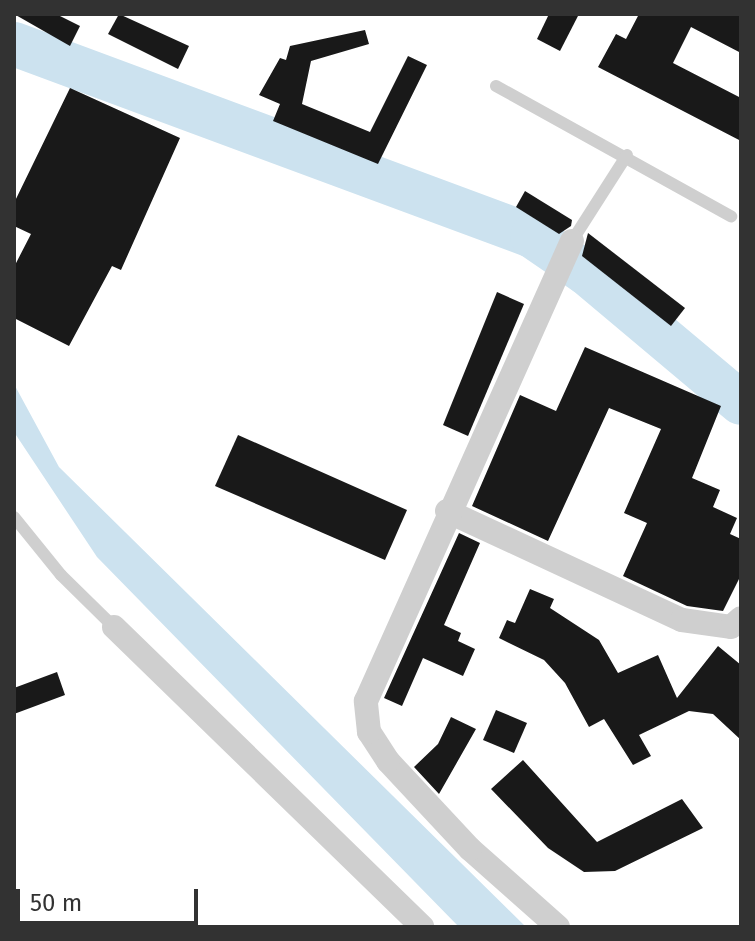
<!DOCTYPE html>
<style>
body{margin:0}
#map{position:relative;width:755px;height:941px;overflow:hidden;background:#fff;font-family:"Fira Sans",sans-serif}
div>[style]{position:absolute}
.water>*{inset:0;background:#cce2ef}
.river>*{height:44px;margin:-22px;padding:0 22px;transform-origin:22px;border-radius:22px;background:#cce2ef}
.building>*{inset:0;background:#191919}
.lane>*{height:12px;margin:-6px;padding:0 6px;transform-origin:6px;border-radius:6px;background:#cfcfcf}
.street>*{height:24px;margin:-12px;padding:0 12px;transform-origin:12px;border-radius:12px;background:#cfcfcf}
span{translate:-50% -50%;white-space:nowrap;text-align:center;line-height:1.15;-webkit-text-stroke:8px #fff;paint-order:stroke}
.frame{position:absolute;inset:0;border:16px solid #323232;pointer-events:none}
.scale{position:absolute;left:16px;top:889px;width:182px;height:36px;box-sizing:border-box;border:4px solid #323232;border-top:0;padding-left:10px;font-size:24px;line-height:28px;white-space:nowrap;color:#323232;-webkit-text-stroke:6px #fff;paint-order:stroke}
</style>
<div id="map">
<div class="water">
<div style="clip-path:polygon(14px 384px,59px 467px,526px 927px,459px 927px,97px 557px,14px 432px)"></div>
</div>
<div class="river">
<div style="left:14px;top:44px;width:552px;rotate:20.34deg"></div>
<div style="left:532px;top:236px;width:65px;rotate:34.4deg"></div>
<div style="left:586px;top:273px;width:202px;rotate:40deg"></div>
</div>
<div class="building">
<div style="clip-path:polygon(14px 14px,56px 14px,80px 26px,70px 46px)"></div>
<div style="clip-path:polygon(119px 14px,189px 46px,178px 69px,108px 34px)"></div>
<div style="clip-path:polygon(549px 14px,579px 14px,560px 51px,537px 39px)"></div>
<div style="clip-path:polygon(639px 14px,741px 14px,741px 53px,691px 27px,673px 63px,741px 98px,741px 141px,598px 67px,616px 34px,626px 39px)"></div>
<div style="clip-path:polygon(365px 30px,369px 44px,311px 61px,302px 104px,370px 132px,408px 56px,427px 65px,378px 164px,273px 121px,280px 104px,259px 95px,280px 58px,286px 60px,290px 46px)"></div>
<div style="clip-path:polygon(70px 88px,180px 138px,121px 270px,112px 266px,69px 346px,14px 318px,14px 267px,31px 234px,14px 226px,14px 203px)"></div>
<div style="clip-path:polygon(525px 191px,572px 220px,571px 226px,559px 234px,516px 207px)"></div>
<div style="clip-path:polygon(588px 233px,685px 308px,671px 326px,582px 256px)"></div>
<div style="clip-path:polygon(497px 292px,524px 304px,468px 436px,443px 425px)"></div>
<div style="clip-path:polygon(585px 347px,721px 406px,692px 478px,720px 490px,713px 507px,737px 518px,730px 534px,741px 539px,741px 575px,723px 611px,687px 606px,623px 576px,647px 523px,624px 513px,661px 429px,609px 408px,548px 541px,472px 506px,520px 395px,556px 411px)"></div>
<div style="clip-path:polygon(238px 435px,407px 510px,385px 560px,215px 486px)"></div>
<div style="clip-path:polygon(459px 533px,480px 543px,444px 625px,461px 633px,458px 641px,475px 649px,463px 676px,423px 658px,402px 706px,384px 698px)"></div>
<div style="clip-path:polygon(530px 589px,554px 599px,550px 608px,599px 640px,618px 673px,658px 655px,677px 698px,718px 646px,741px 665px,741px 740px,713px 714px,689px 711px,639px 735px,651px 756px,633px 765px,604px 719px,589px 727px,565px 683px,544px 660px,499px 638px,507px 620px,515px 623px)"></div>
<div style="clip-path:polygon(57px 672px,65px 695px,14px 714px,14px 688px)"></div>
<div style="clip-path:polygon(496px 710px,527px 723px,514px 753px,483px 740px)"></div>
<div style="clip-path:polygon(451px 717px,476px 729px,439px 794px,414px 767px,438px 744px)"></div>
<div style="clip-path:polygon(523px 760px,597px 842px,682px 799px,703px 828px,615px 871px,584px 872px,548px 848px,491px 789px)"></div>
</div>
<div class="lane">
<div style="left:496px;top:86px;width:269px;rotate:29deg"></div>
<div style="left:572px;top:241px;width:102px;rotate:-57.4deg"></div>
<div style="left:14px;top:517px;width:75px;rotate:51deg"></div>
<div style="left:61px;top:575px;width:74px;rotate:44.5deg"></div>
</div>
<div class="street">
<div style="left:447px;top:511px;width:259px;rotate:24.9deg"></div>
<div style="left:682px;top:620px;width:49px;rotate:8.1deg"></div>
<div style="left:731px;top:627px;width:13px;rotate:-42deg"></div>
<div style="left:114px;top:627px;width:430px;rotate:44.2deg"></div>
<div style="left:558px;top:927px;width:118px;rotate:-138.4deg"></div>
<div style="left:470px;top:849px;width:120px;rotate:-133deg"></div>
<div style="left:388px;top:761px;width:35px;rotate:-123deg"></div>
<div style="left:369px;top:732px;width:31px;rotate:-96deg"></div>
<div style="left:366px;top:701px;width:504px;rotate:-65.88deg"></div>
</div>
<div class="frame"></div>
<div class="scale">50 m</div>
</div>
